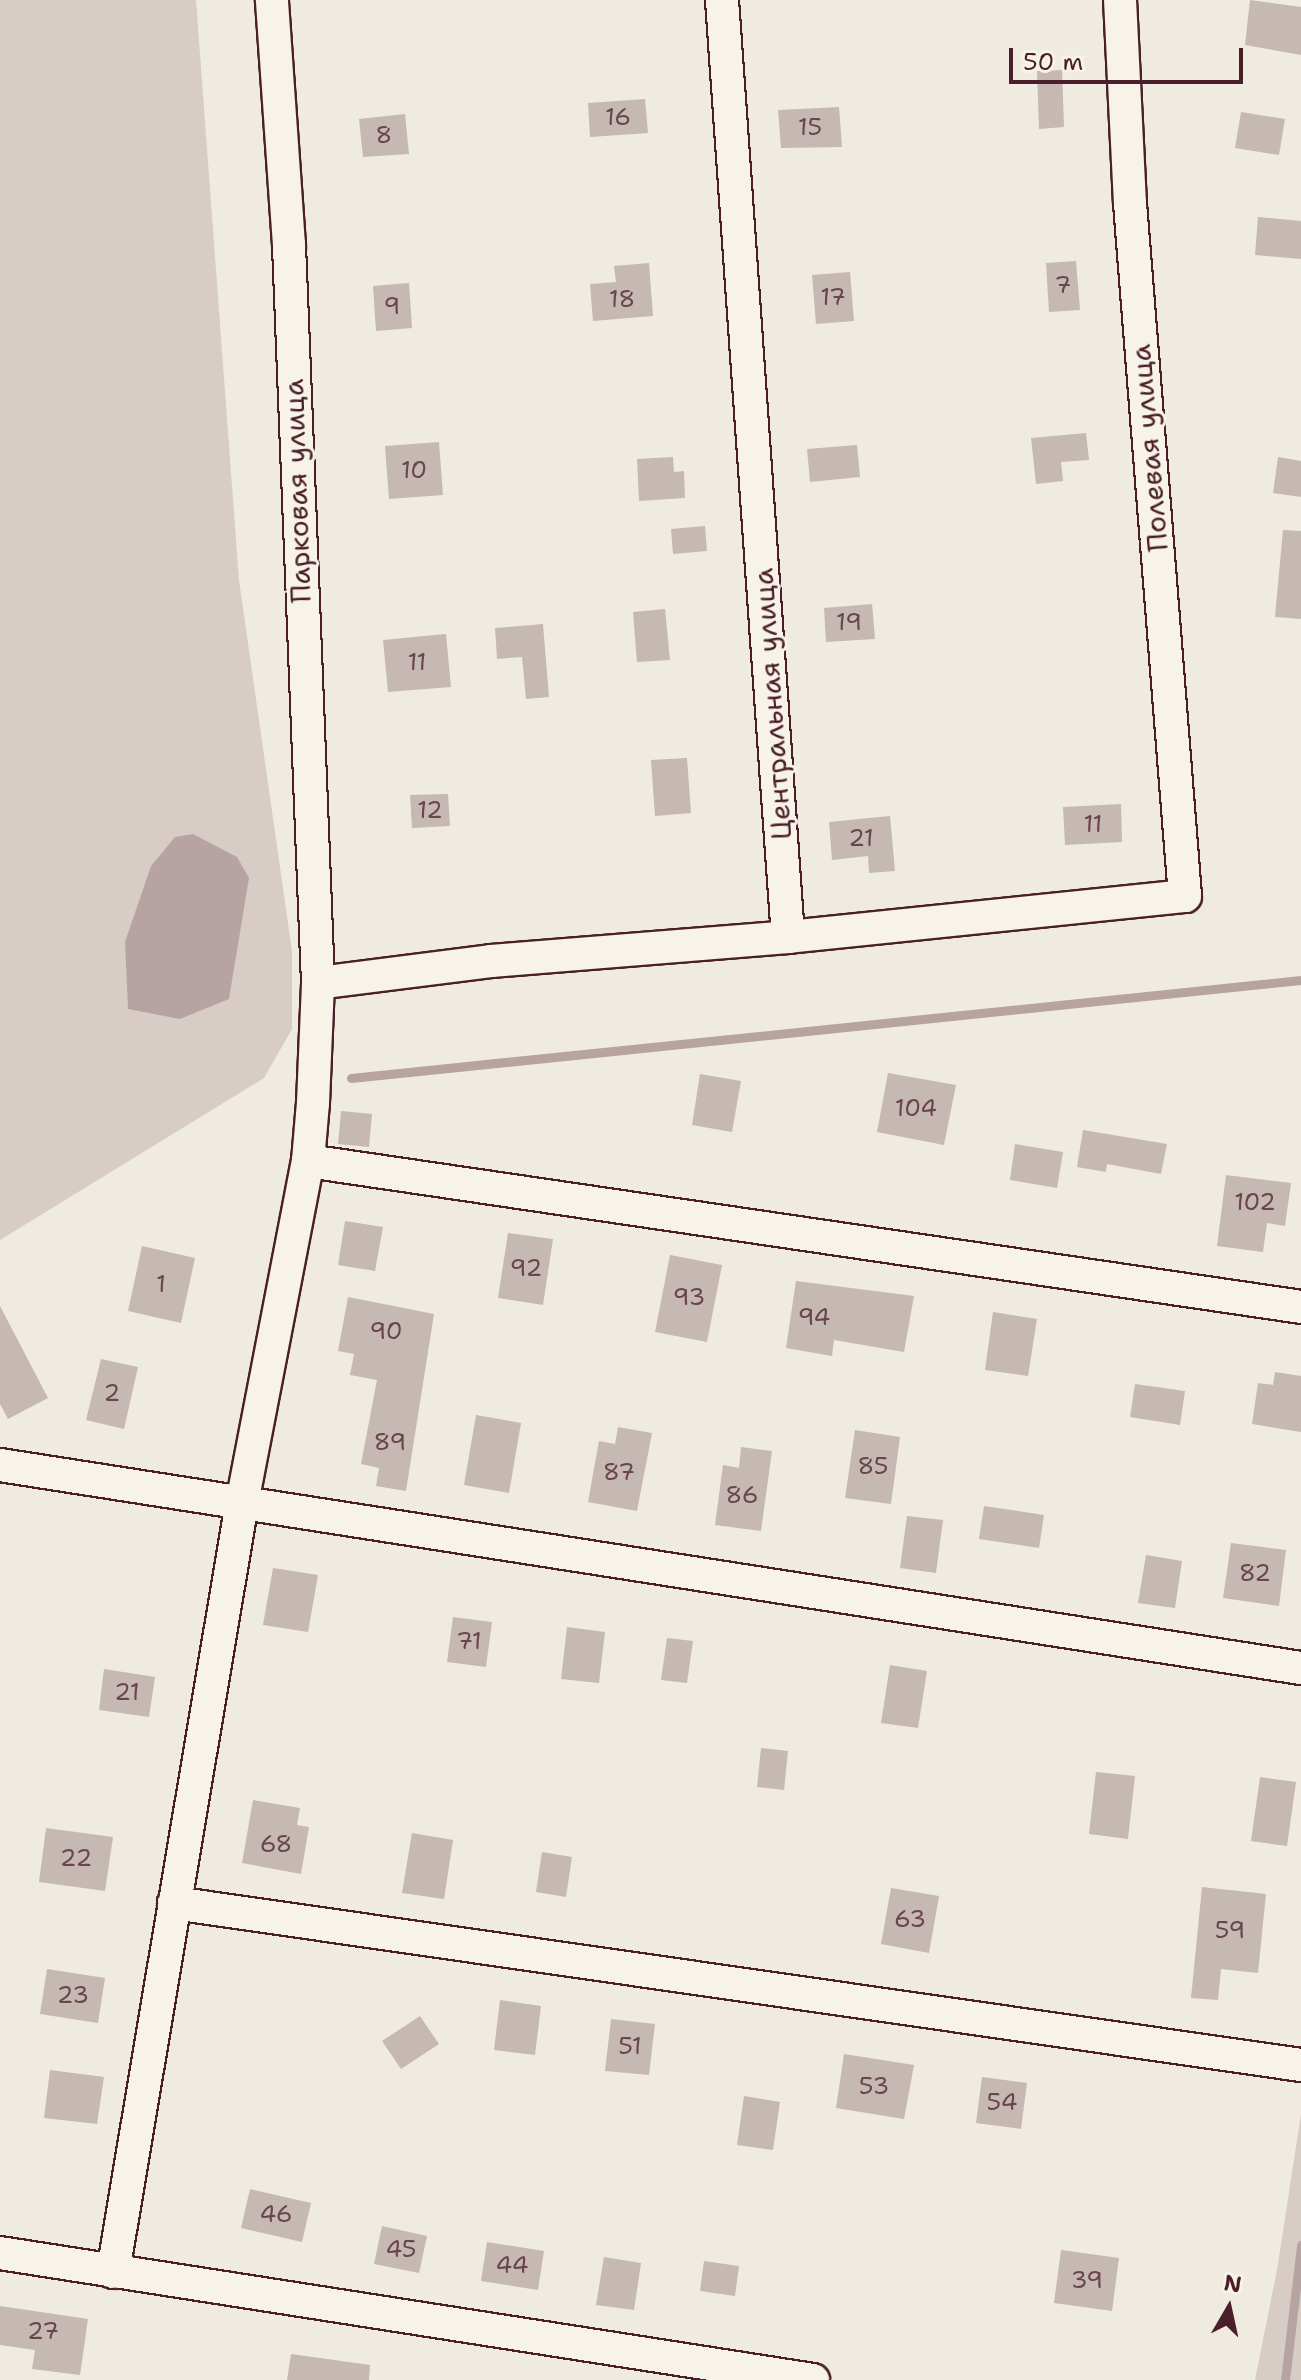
<!DOCTYPE html>
<meta charset="utf-8">
<style>
body{margin:0}
#map{position:relative;width:1301px;height:2380px;overflow:hidden;background:#f0ebe0;font-family:"Shantell Sans",sans-serif}
div>[style]{position:absolute}
.green>*{inset:0;background:#d8cdc6}
.water>*{inset:0;background:#b7a4a2}
.stream>*{height:9px;margin:-4.5px;padding:0 4.5px;transform-origin:4.5px;border-radius:4.5px;background:#b7a4a2}
.building>*{inset:0;background:#c6b8b3}
.roads{filter:drop-shadow(2px 0 #4a1f2b) drop-shadow(-2px 0 #4a1f2b) drop-shadow(0 2px #4a1f2b) drop-shadow(0 -2px #4a1f2b)}
.street>*{height:32px;margin:-16px;padding:0 16px;transform-origin:16px;border-radius:16px;background:#f7f3e8}
span{translate:-50% -50%;white-space:nowrap;text-align:center;line-height:1.15;-webkit-text-stroke:6px #f7f3e8;paint-order:stroke}
.number-label{font-size:24px;color:#69454d}
.number-label span{-webkit-text-stroke-width:0}
.street-label{font-size:28px;color:#4a1f2b}
.north{position:absolute;left:1189px;top:2268px;width:80px;height:80px;-webkit-text-stroke:6px #f7f3e8;paint-order:stroke;rotate:9deg;font-size:22px;font-weight:700;line-height:32px;text-align:center;color:#4a1f2b}
.north::after{content:'';display:block;margin:auto;width:28px;height:36px;background:#4a1f2b;clip-path:polygon(50% 0,100% 100%,50% 72%,0 100%)}
.scale{position:absolute;left:1009px;top:48px;width:234px;height:36px;box-sizing:border-box;border:4px solid #4a1f2b;border-top:0;padding-left:10px;font-size:24px;line-height:28px;white-space:nowrap;color:#4a1f2b;-webkit-text-stroke:6px #f7f3e8;paint-order:stroke}
</style>
<div id="map">
<div class="green">
<div style="clip-path:polygon(0 0,196px 0,239px 580px,292px 951px,292px 1029px,264px 1078px,0 1240px)"></div>
<div style="clip-path:polygon(1301px 2114px,1301px 2380px,1255px 2380px,1277px 2270px)"></div>
</div>
<div class="water">
<div style="clip-path:polygon(193px 834px,237px 857px,249px 878px,229px 999px,180px 1019px,128px 1009px,125px 942px,151px 866px,175px 837px)"></div>
</div>
<div class="stream">
<div style="left:351px;top:1078px;width:955px;rotate:-5.89deg"></div>
<div style="left:1285px;top:2380px;width:136px;rotate:-83.2deg"></div>
</div>
<div class="building">
<div style="clip-path:polygon(1250px 0,1301px 7px,1301px 55px,1245px 45px)"></div>
<div style="clip-path:polygon(1062px 70px,1064px 127px,1039px 129px,1037px 71px)"></div>
<div style="clip-path:polygon(645px 99px,648px 133px,590px 137px,588px 103px)"></div>
<div style="clip-path:polygon(839px 107px,842px 147px,781px 148px,778px 110px)"></div>
<div style="clip-path:polygon(1241px 112px,1285px 119px,1279px 155px,1235px 148px)"></div>
<div style="clip-path:polygon(405px 114px,409px 154px,363px 157px,359px 119px)"></div>
<div style="clip-path:polygon(1258px 217px,1301px 221px,1301px 259px,1255px 255px)"></div>
<div style="clip-path:polygon(1076px 261px,1080px 310px,1049px 312px,1046px 263px)"></div>
<div style="clip-path:polygon(649px 263px,653px 316px,593px 321px,590px 284px,616px 282px,614px 266px)"></div>
<div style="clip-path:polygon(850px 272px,854px 321px,816px 324px,812px 275px)"></div>
<div style="clip-path:polygon(409px 283px,412px 328px,376px 331px,373px 286px)"></div>
<div style="clip-path:polygon(1086px 433px,1089px 460px,1061px 462px,1063px 481px,1036px 484px,1031px 438px)"></div>
<div style="clip-path:polygon(439px 442px,443px 495px,389px 499px,385px 446px)"></div>
<div style="clip-path:polygon(857px 445px,860px 477px,810px 482px,807px 449px)"></div>
<div style="clip-path:polygon(673px 457px,674px 472px,684px 471px,685px 498px,639px 501px,637px 459px)"></div>
<div style="clip-path:polygon(1278px 457px,1301px 461px,1301px 497px,1273px 493px)"></div>
<div style="clip-path:polygon(705px 526px,707px 551px,673px 554px,671px 529px)"></div>
<div style="clip-path:polygon(1283px 530px,1301px 531px,1301px 619px,1275px 617px)"></div>
<div style="clip-path:polygon(872px 604px,875px 639px,826px 642px,824px 608px)"></div>
<div style="clip-path:polygon(665px 609px,670px 660px,637px 662px,633px 612px)"></div>
<div style="clip-path:polygon(543px 624px,549px 697px,526px 699px,522px 657px,497px 659px,495px 628px)"></div>
<div style="clip-path:polygon(446px 634px,451px 687px,388px 692px,383px 640px)"></div>
<div style="clip-path:polygon(687px 758px,691px 813px,655px 816px,651px 760px)"></div>
<div style="clip-path:polygon(448px 794px,450px 826px,412px 828px,410px 795px)"></div>
<div style="clip-path:polygon(1121px 804px,1122px 842px,1065px 845px,1063px 807px)"></div>
<div style="clip-path:polygon(890px 816px,895px 871px,869px 873px,868px 856px,832px 860px,829px 822px)"></div>
<div style="clip-path:polygon(888px 1073px,956px 1085px,944px 1145px,877px 1132px)"></div>
<div style="clip-path:polygon(700px 1074px,741px 1081px,732px 1132px,692px 1125px)"></div>
<div style="clip-path:polygon(341px 1111px,372px 1114px,369px 1147px,338px 1144px)"></div>
<div style="clip-path:polygon(1083px 1130px,1167px 1144px,1161px 1174px,1107px 1164px,1106px 1172px,1077px 1167px)"></div>
<div style="clip-path:polygon(1015px 1144px,1063px 1152px,1057px 1188px,1010px 1180px)"></div>
<div style="clip-path:polygon(1226px 1175px,1291px 1183px,1285px 1226px,1267px 1223px,1263px 1252px,1217px 1246px)"></div>
<div style="clip-path:polygon(345px 1221px,383px 1227px,375px 1271px,338px 1265px)"></div>
<div style="clip-path:polygon(508px 1233px,553px 1239px,543px 1305px,498px 1298px)"></div>
<div style="clip-path:polygon(142px 1246px,195px 1258px,181px 1323px,128px 1311px)"></div>
<div style="clip-path:polygon(670px 1255px,722px 1265px,707px 1342px,655px 1332px)"></div>
<div style="clip-path:polygon(796px 1281px,914px 1296px,904px 1352px,834px 1340px,832px 1356px,786px 1348px)"></div>
<div style="clip-path:polygon(348px 1297px,434px 1314px,406px 1491px,376px 1486px,379px 1468px,361px 1464px,377px 1380px,350px 1375px,354px 1354px,338px 1351px)"></div>
<div style="clip-path:polygon(0 1306px,48px 1398px,8px 1419px,0 1404px)"></div>
<div style="clip-path:polygon(993px 1312px,1037px 1319px,1028px 1376px,985px 1370px)"></div>
<div style="clip-path:polygon(101px 1359px,138px 1367px,124px 1429px,86px 1420px)"></div>
<div style="clip-path:polygon(1275px 1372px,1301px 1376px,1301px 1432px,1252px 1424px,1258px 1383px,1273px 1385px)"></div>
<div style="clip-path:polygon(1135px 1384px,1185px 1391px,1180px 1425px,1130px 1417px)"></div>
<div style="clip-path:polygon(476px 1415px,521px 1423px,509px 1493px,464px 1485px)"></div>
<div style="clip-path:polygon(618px 1427px,652px 1433px,637px 1511px,588px 1502px,599px 1441px,615px 1444px)"></div>
<div style="clip-path:polygon(855px 1430px,900px 1437px,891px 1504px,845px 1498px)"></div>
<div style="clip-path:polygon(741px 1447px,772px 1451px,761px 1531px,715px 1525px,723px 1465px,739px 1468px)"></div>
<div style="clip-path:polygon(984px 1506px,1044px 1515px,1039px 1548px,979px 1539px)"></div>
<div style="clip-path:polygon(907px 1516px,943px 1520px,936px 1573px,900px 1568px)"></div>
<div style="clip-path:polygon(1231px 1543px,1286px 1550px,1279px 1606px,1223px 1598px)"></div>
<div style="clip-path:polygon(1146px 1555px,1182px 1561px,1175px 1608px,1138px 1603px)"></div>
<div style="clip-path:polygon(273px 1568px,318px 1575px,308px 1632px,263px 1625px)"></div>
<div style="clip-path:polygon(453px 1617px,492px 1622px,486px 1667px,447px 1662px)"></div>
<div style="clip-path:polygon(567px 1627px,605px 1632px,599px 1683px,561px 1679px)"></div>
<div style="clip-path:polygon(667px 1638px,693px 1641px,687px 1683px,661px 1680px)"></div>
<div style="clip-path:polygon(890px 1665px,927px 1671px,918px 1728px,881px 1723px)"></div>
<div style="clip-path:polygon(104px 1669px,155px 1677px,149px 1717px,99px 1710px)"></div>
<div style="clip-path:polygon(761px 1748px,788px 1751px,784px 1790px,757px 1787px)"></div>
<div style="clip-path:polygon(1096px 1772px,1135px 1776px,1128px 1839px,1089px 1834px)"></div>
<div style="clip-path:polygon(1260px 1777px,1296px 1782px,1287px 1846px,1251px 1841px)"></div>
<div style="clip-path:polygon(253px 1800px,300px 1808px,297px 1825px,309px 1827px,301px 1874px,242px 1863px)"></div>
<div style="clip-path:polygon(46px 1828px,113px 1837px,105px 1891px,39px 1882px)"></div>
<div style="clip-path:polygon(412px 1833px,453px 1840px,444px 1899px,402px 1893px)"></div>
<div style="clip-path:polygon(542px 1852px,572px 1857px,566px 1897px,536px 1892px)"></div>
<div style="clip-path:polygon(1202px 1887px,1266px 1894px,1258px 1973px,1221px 1969px,1218px 2000px,1191px 1998px)"></div>
<div style="clip-path:polygon(891px 1888px,939px 1896px,929px 1953px,881px 1944px)"></div>
<div style="clip-path:polygon(47px 1969px,105px 1978px,98px 2023px,40px 2014px)"></div>
<div style="clip-path:polygon(500px 2000px,541px 2006px,535px 2055px,494px 2050px)"></div>
<div style="clip-path:polygon(420px 2016px,439px 2044px,401px 2069px,382px 2041px)"></div>
<div style="clip-path:polygon(611px 2019px,655px 2024px,649px 2075px,605px 2071px)"></div>
<div style="clip-path:polygon(844px 2054px,914px 2065px,904px 2119px,836px 2108px)"></div>
<div style="clip-path:polygon(50px 2070px,104px 2077px,97px 2124px,44px 2118px)"></div>
<div style="clip-path:polygon(982px 2077px,1027px 2083px,1021px 2129px,976px 2123px)"></div>
<div style="clip-path:polygon(744px 2096px,780px 2102px,773px 2150px,737px 2145px)"></div>
<div style="clip-path:polygon(250px 2189px,311px 2203px,302px 2242px,241px 2228px)"></div>
<div style="clip-path:polygon(382px 2226px,427px 2236px,419px 2273px,374px 2264px)"></div>
<div style="clip-path:polygon(487px 2242px,544px 2251px,538px 2290px,481px 2281px)"></div>
<div style="clip-path:polygon(1061px 2250px,1119px 2258px,1112px 2311px,1054px 2303px)"></div>
<div style="clip-path:polygon(604px 2257px,641px 2263px,634px 2310px,596px 2305px)"></div>
<div style="clip-path:polygon(704px 2261px,739px 2266px,735px 2296px,700px 2291px)"></div>
<div style="clip-path:polygon(0 2306px,88px 2319px,80px 2375px,32px 2369px,35px 2350px,0 2345px)"></div>
<div style="clip-path:polygon(291px 2354px,370px 2365px,369px 2380px,287px 2380px)"></div>
</div>
<div class="roads">
<div class="street">
<div style="left:788px;top:937px;width:399px;rotate:-5.9deg"></div>
<div style="left:1185px;top:896px;width:694px;rotate:-94.54deg"></div>
<div style="left:1130px;top:204px;width:204px;rotate:-92.8deg"></div>
<div style="left:318px;top:983px;width:174px;rotate:-7.2deg"></div>
<div style="left:491px;top:961px;width:298px;rotate:-4.6deg"></div>
<div style="left:788px;top:937px;width:939px;rotate:-94.03deg"></div>
<div style="left:308px;top:1161px;width:1004px;rotate:8.36deg"></div>
<div style="left:0;top:1465px;width:1317px;rotate:8.87deg"></div>
<div style="left:174px;top:1903px;width:1139px;rotate:8.18deg"></div>
<div style="left:0;top:2253px;width:823px;rotate:8.88deg"></div>
<div style="left:113px;top:2272px;width:780px;rotate:-80.48deg"></div>
<div style="left:242px;top:1503px;width:348px;rotate:-79.1deg"></div>
<div style="left:308px;top:1161px;width:58px;rotate:-85.1deg"></div>
<div style="left:313px;top:1103px;width:120px;rotate:-87.6deg"></div>
<div style="left:318px;top:983px;width:739px;rotate:-92.25deg"></div>
<div style="left:289px;top:245px;width:246px;rotate:-94deg"></div>
</div>
</div>
<div class="number-label">
<span style="left:618px;top:118px">16</span>
<span style="left:810px;top:128px">15</span>
<span style="left:384px;top:136px">8</span>
<span style="left:1063px;top:286px">7</span>
<span style="left:833px;top:298px">17</span>
<span style="left:622px;top:300px">18</span>
<span style="left:392px;top:307px">9</span>
<span style="left:414px;top:471px">10</span>
<span style="left:849px;top:623px">19</span>
<span style="left:417px;top:663px">11</span>
<span style="left:430px;top:811px">12</span>
<span style="left:1093px;top:825px">11</span>
<span style="left:861px;top:839px">21</span>
<span style="left:916px;top:1109px">104</span>
<span style="left:1255px;top:1203px">102</span>
<span style="left:526px;top:1269px">92</span>
<span style="left:161px;top:1285px">1</span>
<span style="left:689px;top:1298px">93</span>
<span style="left:814px;top:1318px">94</span>
<span style="left:386px;top:1332px">90</span>
<span style="left:112px;top:1394px">2</span>
<span style="left:390px;top:1443px">89</span>
<span style="left:873px;top:1467px">85</span>
<span style="left:619px;top:1473px">87</span>
<span style="left:742px;top:1496px">86</span>
<span style="left:1255px;top:1574px">82</span>
<span style="left:469px;top:1642px">71</span>
<span style="left:127px;top:1693px">21</span>
<span style="left:276px;top:1845px">68</span>
<span style="left:76px;top:1859px">22</span>
<span style="left:910px;top:1920px">63</span>
<span style="left:1230px;top:1931px">59</span>
<span style="left:73px;top:1996px">23</span>
<span style="left:630px;top:2047px">51</span>
<span style="left:874px;top:2087px">53</span>
<span style="left:1002px;top:2103px">54</span>
<span style="left:276px;top:2215px">46</span>
<span style="left:401px;top:2250px">45</span>
<span style="left:512px;top:2266px">44</span>
<span style="left:1087px;top:2281px">39</span>
<span style="left:43px;top:2332px">27</span>
</div>
<div class="street-label">
<span style="left:1149px;top:448px;rotate:-95deg">Полевая улица</span>
<span style="left:297px;top:491px;rotate:-92deg">Парковая улица</span>
<span style="left:772px;top:704px;rotate:-94deg">Центральная улица</span>
</div>
<div class="north">N</div>
<div class="scale">50 m</div>
</div>
